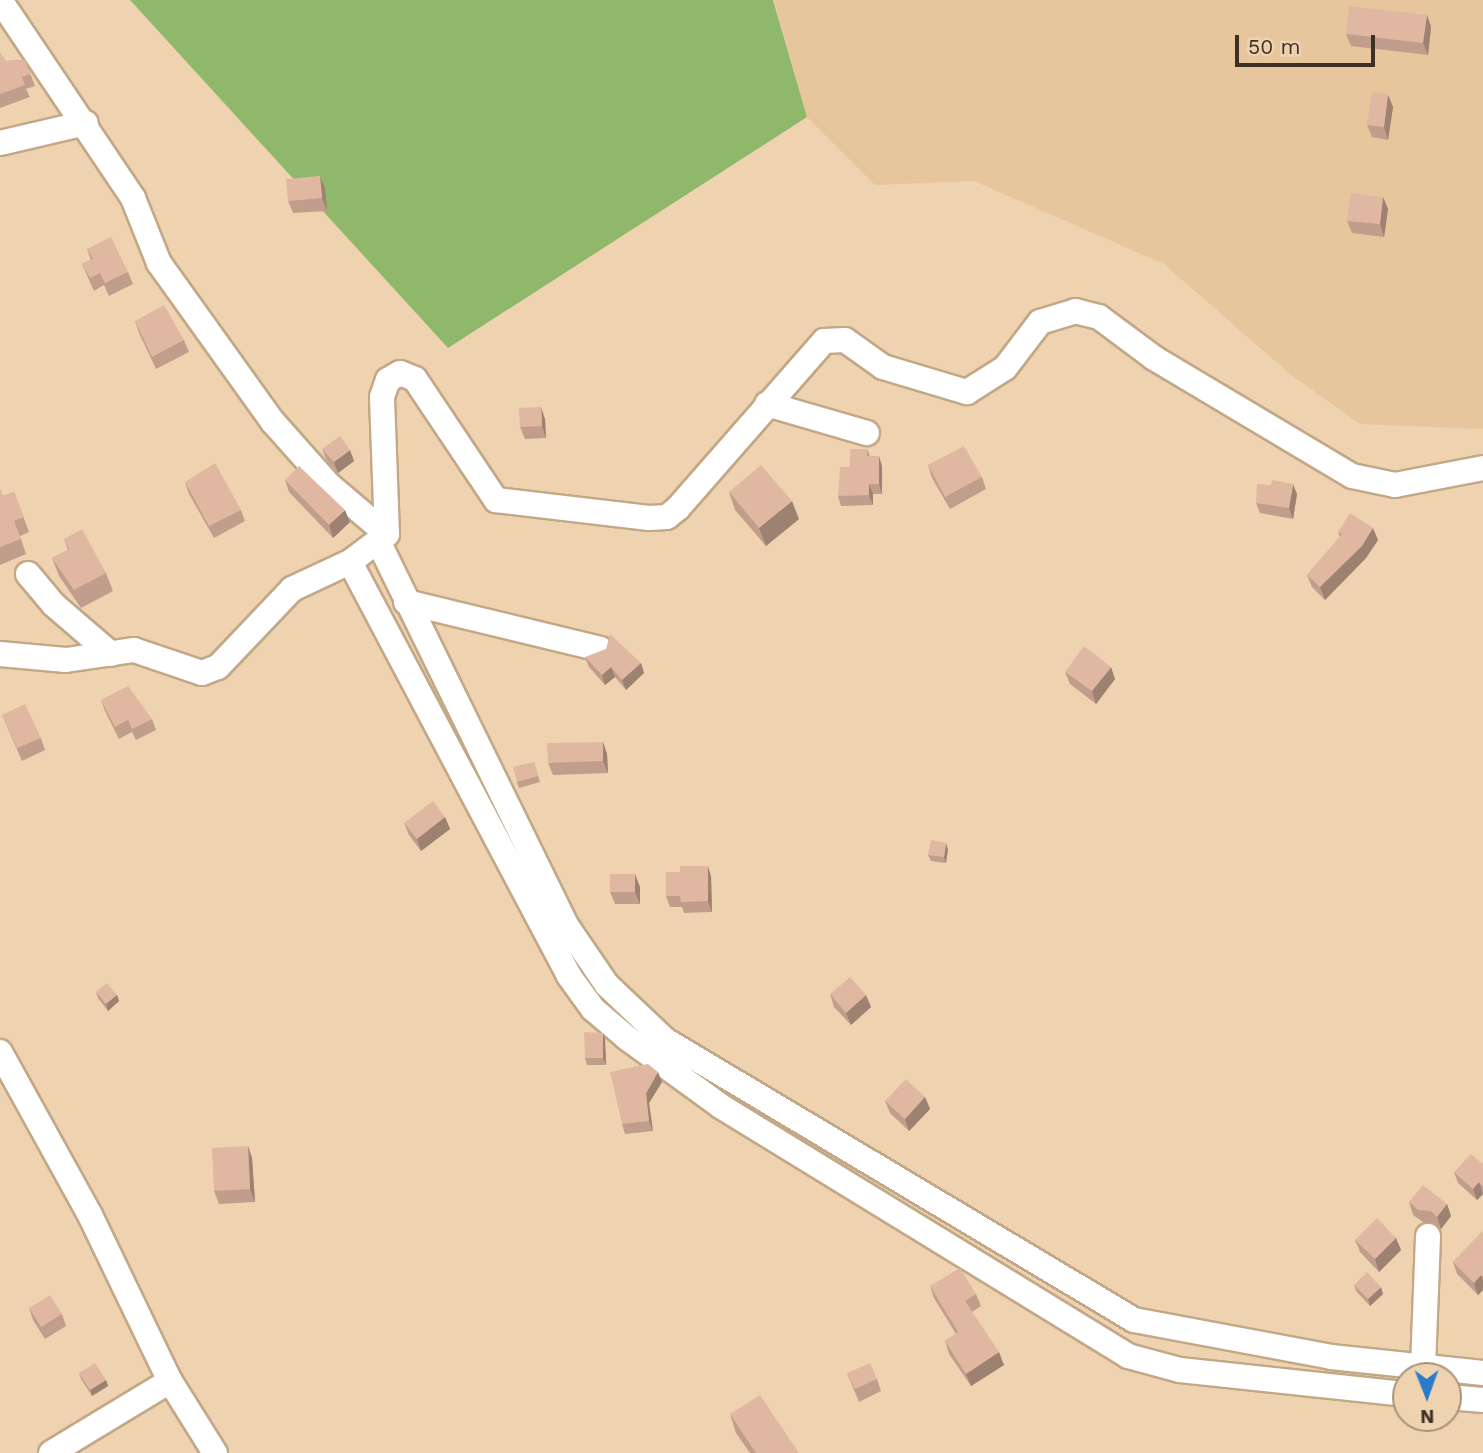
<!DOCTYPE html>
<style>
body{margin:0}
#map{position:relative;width:1483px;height:1453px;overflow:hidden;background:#efd3b1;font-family:"Work Sans",sans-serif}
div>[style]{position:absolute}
.built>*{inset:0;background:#e7c59d}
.green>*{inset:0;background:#8fb86a}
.roads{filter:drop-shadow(2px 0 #c3a887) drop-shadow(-2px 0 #c3a887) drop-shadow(0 2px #c3a887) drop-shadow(0 -2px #c3a887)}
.minor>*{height:24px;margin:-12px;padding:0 12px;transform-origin:12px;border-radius:12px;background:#fff}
.wall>*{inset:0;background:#c19e8b}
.shaded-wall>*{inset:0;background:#9d8171}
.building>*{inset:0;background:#e0b8a2}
span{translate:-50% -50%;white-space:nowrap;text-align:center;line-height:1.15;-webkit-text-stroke:5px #efd3b1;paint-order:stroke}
.north{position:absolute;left:1392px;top:1362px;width:70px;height:70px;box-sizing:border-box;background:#efd3b1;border:2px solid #a79279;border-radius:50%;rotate:179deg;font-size:19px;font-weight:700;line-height:28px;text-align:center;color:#3c3124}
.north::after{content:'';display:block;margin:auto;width:24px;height:32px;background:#2a7bca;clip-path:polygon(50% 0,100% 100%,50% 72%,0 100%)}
.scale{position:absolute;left:1235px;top:35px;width:140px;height:32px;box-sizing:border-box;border:4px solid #3c3124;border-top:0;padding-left:9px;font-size:21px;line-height:24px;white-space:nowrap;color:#3c3124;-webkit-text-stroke:5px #efd3b1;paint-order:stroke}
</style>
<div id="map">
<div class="built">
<div style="clip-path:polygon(774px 0,1483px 0,1483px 429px,1360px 424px,1291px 375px,1164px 264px,974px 181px,875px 185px,807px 117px)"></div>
</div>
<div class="green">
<div style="clip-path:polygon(130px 0,773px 0,807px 117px,448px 348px)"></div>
</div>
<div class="roads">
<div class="minor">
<div style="left:0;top:0;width:239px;rotate:56.1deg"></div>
<div style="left:133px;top:198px;width:70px;rotate:68.2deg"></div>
<div style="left:159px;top:263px;width:196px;rotate:54.4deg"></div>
<div style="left:273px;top:422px;width:84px;rotate:48.4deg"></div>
<div style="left:329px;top:485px;width:76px;rotate:40.2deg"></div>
<div style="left:0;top:143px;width:88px;rotate:-13.1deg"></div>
<div style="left:767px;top:404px;width:104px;rotate:16.2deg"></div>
<div style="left:379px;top:543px;width:425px;rotate:63.9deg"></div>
<div style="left:566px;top:925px;width:73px;rotate:55.7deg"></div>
<div style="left:607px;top:985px;width:80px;rotate:43.5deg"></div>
<div style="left:665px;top:1040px;width:546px;rotate:30.84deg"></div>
<div style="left:1134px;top:1320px;width:200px;rotate:10.6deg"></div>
<div style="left:1331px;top:1357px;width:153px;rotate:6deg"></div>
<div style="left:350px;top:562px;width:468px;rotate:62.1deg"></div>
<div style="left:569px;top:976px;width:41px;rotate:54deg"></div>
<div style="left:593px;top:1009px;width:45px;rotate:40.5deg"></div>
<div style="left:627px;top:1038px;width:117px;rotate:36deg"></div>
<div style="left:722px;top:1107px;width:476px;rotate:31.5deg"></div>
<div style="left:1128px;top:1356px;width:54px;rotate:15.1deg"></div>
<div style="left:1180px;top:1370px;width:227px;rotate:6.1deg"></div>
<div style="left:28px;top:574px;width:40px;rotate:50deg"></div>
<div style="left:54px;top:605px;width:75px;rotate:40.7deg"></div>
<div style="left:406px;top:602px;width:200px;rotate:13.6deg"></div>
<div style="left:0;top:654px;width:66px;rotate:5.2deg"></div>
<div style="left:66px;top:660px;width:69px;rotate:-8.4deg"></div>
<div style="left:134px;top:650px;width:72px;rotate:18.7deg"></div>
<div style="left:202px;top:673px;width:17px;rotate:-21deg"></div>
<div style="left:218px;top:667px;width:108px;rotate:-46.5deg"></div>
<div style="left:292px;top:589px;width:64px;rotate:-25deg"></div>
<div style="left:350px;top:562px;width:46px;rotate:-37.1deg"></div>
<div style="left:387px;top:534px;width:137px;rotate:-92.1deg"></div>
<div style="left:382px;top:397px;width:18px;rotate:-71deg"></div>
<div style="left:388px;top:380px;width:14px;rotate:-30deg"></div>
<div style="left:400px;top:373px;width:16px;rotate:22deg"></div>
<div style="left:415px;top:379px;width:146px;rotate:56.2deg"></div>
<div style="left:496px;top:500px;width:154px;rotate:6.7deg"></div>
<div style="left:649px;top:518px;width:18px;rotate:-3deg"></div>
<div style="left:667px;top:517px;width:14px;rotate:-39deg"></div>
<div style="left:678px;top:508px;width:222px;rotate:-48.8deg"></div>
<div style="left:824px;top:341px;width:21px;rotate:-3deg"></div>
<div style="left:845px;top:340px;width:47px;rotate:35.4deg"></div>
<div style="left:883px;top:367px;width:88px;rotate:16.6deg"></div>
<div style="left:967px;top:392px;width:45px;rotate:-32.3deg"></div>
<div style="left:1005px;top:368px;width:58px;rotate:-52.7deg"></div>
<div style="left:1040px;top:322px;width:37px;rotate:-17deg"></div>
<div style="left:1075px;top:311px;width:25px;rotate:14deg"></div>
<div style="left:1099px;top:317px;width:69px;rotate:36.7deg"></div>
<div style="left:1154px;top:358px;width:230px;rotate:30.8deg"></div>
<div style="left:1352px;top:476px;width:44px;rotate:11.8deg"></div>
<div style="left:1395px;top:485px;width:90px;rotate:-10.9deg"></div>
<div style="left:0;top:1052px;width:186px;rotate:61.1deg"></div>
<div style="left:90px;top:1215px;width:184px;rotate:64.3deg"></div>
<div style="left:170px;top:1381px;width:85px;rotate:58deg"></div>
<div style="left:1423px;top:1367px;width:131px;rotate:-87.8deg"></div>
<div style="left:1448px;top:1397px;width:35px;rotate:5deg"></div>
<div style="left:51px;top:1453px;width:139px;rotate:-31.2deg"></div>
</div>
</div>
<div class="wall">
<div style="clip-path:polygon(1427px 15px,1431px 27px,1428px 55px,1351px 46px,1346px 34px)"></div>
<div style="clip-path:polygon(0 53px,6px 61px,25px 60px,35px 86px,26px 89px,30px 97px,0 108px)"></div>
<div style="clip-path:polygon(1388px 95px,1393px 107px,1388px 140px,1372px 137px,1367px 125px)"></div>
<div style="clip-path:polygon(325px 188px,327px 211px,293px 213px,288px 201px)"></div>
<div style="clip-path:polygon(1383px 197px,1388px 209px,1384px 237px,1352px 233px,1347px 221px)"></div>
<div style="clip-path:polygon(87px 249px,128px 272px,133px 284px,109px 296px,104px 285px,94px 291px,82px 264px,91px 260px)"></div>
<div style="clip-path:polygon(135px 321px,184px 340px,189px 352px,156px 369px,139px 333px)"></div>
<div style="clip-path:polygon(545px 419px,546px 438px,525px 439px,520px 427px)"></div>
<div style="clip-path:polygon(322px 449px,354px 461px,338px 473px,326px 459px)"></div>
<div style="clip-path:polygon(867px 449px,870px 456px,882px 466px,882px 494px,873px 494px,873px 505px,841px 506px,838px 496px,850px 467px)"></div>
<div style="clip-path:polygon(928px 465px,982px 477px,986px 489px,950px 509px,932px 478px)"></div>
<div style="clip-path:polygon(285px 480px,350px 522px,333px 538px,289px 492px)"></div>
<div style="clip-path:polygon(185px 482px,241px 510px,245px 521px,214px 538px,189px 494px)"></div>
<div style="clip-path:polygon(0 490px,3px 496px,14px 492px,29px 532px,20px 536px,26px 554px,0 565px)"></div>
<div style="clip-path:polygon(729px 492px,799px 519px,766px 546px,735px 510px)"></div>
<div style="clip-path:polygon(1297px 494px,1293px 519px,1260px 513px,1256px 503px)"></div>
<div style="clip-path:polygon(1338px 532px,1378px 540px,1366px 558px,1325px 600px,1312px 587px,1307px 575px,1340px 537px)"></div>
<div style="clip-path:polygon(64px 539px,106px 573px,113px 591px,81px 608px,59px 576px,52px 558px,68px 550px)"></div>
<div style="clip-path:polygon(585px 657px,641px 663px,644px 673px,626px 690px,615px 677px,605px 685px,589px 667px)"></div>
<div style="clip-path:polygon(1065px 672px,1115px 679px,1096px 704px,1070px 684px)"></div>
<div style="clip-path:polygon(101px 700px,152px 719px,156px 730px,136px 740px,132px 732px,119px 739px,105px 711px)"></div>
<div style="clip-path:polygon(2px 715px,41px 738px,45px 750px,22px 761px)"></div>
<div style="clip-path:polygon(603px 742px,607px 754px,608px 773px,553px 775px,548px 763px)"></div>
<div style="clip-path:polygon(534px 762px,540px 782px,519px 788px,517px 782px)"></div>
<div style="clip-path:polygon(445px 817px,450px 829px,421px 851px,409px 835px,404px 823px)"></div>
<div style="clip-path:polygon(948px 849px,946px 863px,931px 861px,928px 855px)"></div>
<div style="clip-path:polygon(711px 876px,712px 912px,684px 913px,682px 907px,670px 907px,666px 896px)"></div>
<div style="clip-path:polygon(640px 887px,640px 904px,615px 904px,610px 892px)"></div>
<div style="clip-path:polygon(96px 992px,117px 995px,119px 1001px,108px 1011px,98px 998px)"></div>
<div style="clip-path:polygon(830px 994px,871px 1007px,851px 1025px,834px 1007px)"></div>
<div style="clip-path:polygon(605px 1039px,606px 1065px,587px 1065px,585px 1058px)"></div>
<div style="clip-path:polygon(662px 1082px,649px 1103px,653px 1131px,625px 1134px,622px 1124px)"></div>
<div style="clip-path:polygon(925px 1097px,930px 1109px,909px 1131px,890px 1113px,885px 1101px)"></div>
<div style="clip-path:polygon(248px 1146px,252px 1158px,255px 1202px,219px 1204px,214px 1191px)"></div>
<div style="clip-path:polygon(1483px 1164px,1483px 1194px,1477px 1200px,1458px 1183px,1454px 1172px)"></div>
<div style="clip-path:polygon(1409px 1202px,1447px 1204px,1451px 1216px,1441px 1229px,1435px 1223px,1423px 1222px,1413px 1215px)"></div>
<div style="clip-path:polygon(1483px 1233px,1483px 1290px,1478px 1295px,1457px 1274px,1453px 1262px)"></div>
<div style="clip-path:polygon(1396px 1238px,1401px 1250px,1379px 1272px,1360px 1252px,1355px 1240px)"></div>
<div style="clip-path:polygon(1354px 1285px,1383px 1294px,1370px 1306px,1356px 1291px)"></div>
<div style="clip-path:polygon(930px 1286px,976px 1294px,981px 1306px,972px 1312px,1004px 1365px,971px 1386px,949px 1354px,945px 1341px,956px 1334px,934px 1298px)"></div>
<div style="clip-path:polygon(29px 1308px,62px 1314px,66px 1326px,45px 1339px,33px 1320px)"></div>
<div style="clip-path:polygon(79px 1373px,106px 1380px,108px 1386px,92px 1396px,81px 1379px)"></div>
<div style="clip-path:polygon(847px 1373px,877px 1379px,881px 1391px,859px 1402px)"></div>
<div style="clip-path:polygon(730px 1414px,799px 1453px,750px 1453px,736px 1433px)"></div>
</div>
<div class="shaded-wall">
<div style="clip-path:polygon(1427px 15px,1431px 27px,1428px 55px,1423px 43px)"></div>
<div style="clip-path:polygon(1388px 95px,1393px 107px,1388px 140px,1384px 127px)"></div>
<div style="clip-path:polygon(320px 176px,325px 188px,327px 211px,322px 198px)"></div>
<div style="clip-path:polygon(1383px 197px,1388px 209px,1384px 237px,1380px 224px)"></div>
<div style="clip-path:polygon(541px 407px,545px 419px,546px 438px,542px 426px)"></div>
<div style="clip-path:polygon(350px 450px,354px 461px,338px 473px,334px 462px)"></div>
<div style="clip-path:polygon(879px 456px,882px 466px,882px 494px,879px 484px)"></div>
<div style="clip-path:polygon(869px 484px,873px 494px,873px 505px,869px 495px)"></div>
<div style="clip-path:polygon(1293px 484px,1297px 494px,1293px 519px,1289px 508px)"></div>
<div style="clip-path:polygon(792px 501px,799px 519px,766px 546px,759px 528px)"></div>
<div style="clip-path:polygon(345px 510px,350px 522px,333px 538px,329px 525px)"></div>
<div style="clip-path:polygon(1373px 528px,1378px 540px,1366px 558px,1325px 600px,1320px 587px)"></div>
<div style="clip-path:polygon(641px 663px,644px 673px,626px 690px,622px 680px)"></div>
<div style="clip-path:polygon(611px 667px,615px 677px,605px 685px,602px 675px)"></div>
<div style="clip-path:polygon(1111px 667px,1115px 679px,1096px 704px,1092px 691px)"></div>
<div style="clip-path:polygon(603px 742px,607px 754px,608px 773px,603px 761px)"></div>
<div style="clip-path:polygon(445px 817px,450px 829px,421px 851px,417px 839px)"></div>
<div style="clip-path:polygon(946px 843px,948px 849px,946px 863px,944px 857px)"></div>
<div style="clip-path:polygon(708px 866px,711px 876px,712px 912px,708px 901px)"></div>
<div style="clip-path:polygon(635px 874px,640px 887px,640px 904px,635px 892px)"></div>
<div style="clip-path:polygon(117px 995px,119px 1001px,108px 1011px,106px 1004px)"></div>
<div style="clip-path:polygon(866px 995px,871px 1007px,851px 1025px,846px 1013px)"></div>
<div style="clip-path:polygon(603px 1033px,605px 1039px,606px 1065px,603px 1058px)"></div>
<div style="clip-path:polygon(658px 1072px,662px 1082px,649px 1103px,653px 1131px,649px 1121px,646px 1093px)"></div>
<div style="clip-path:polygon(925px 1097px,930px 1109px,909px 1131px,905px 1119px)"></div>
<div style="clip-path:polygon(248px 1146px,252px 1158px,255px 1202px,250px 1189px)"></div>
<div style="clip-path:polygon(1479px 1182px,1483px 1194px,1477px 1200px,1473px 1189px)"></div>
<div style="clip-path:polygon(1447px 1204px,1451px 1216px,1441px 1229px,1437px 1217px)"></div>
<div style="clip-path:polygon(1396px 1238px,1401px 1250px,1379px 1272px,1375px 1259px)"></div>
<div style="clip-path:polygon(1481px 1275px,1483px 1281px,1483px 1290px,1478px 1295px,1474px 1283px)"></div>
<div style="clip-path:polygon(1381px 1287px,1383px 1294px,1370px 1306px,1368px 1299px)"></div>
<div style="clip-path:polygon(999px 1352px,1004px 1365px,971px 1386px,966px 1374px)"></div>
<div style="clip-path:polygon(106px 1380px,108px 1386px,92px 1396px,90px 1390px)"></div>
</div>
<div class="building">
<div style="clip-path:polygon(1349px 6px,1427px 15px,1423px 43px,1346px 34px)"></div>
<div style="clip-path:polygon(0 53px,6px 61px,25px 60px,30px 74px,22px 77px,25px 85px,0 94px)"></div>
<div style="clip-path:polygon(1372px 92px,1388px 95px,1384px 127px,1367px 125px)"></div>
<div style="clip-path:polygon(320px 176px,322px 198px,288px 201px,286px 179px)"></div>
<div style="clip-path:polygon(1351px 193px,1383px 197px,1380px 224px,1347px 221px)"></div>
<div style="clip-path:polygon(111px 237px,128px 272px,105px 283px,100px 273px,90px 278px,82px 264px,93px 259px,87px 249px)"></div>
<div style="clip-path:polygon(164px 305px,184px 340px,152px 357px,135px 321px)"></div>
<div style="clip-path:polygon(541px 407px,542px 426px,520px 427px,519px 408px)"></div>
<div style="clip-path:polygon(340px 436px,350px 450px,334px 462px,322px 449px)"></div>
<div style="clip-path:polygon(964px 446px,982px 477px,945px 497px,928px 465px)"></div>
<div style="clip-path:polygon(850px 449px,867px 449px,867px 456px,879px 456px,879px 484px,869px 484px,869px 495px,838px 496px,840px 467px,850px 467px)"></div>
<div style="clip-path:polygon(215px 463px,241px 510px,209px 526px,185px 482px)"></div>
<div style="clip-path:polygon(761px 465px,792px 501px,759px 528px,729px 492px)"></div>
<div style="clip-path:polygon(299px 466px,345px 510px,329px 525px,285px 480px)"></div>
<div style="clip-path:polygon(1272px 480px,1293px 484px,1289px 508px,1256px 503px,1257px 484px,1271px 485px)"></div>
<div style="clip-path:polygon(0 490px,1px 490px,3px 496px,14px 492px,24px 517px,14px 521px,21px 539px,0 547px)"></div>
<div style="clip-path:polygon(1350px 513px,1373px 528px,1362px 546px,1320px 587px,1307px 575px,1342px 534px,1338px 532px)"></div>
<div style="clip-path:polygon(82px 529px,106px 573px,74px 590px,52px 558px,69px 549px,64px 539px)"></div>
<div style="clip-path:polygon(610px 634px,641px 663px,622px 680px,611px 667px,602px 675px,585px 657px,606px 649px)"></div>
<div style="clip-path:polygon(1084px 646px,1111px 667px,1092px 691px,1065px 672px)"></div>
<div style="clip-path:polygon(128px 686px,152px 719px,132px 729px,128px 720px,115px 727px,101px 700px)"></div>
<div style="clip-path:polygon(25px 704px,41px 738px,17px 748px,2px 715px)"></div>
<div style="clip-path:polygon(603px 742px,603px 761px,548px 763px,547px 743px)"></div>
<div style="clip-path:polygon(534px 762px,538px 776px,517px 782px,513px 767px)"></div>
<div style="clip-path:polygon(433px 801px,445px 817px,417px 839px,404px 823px)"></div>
<div style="clip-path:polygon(931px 840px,946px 843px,944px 857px,928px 855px)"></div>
<div style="clip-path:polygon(680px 866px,708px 866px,708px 901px,681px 902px,680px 896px,666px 896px,666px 872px,680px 872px)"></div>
<div style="clip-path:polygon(610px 874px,635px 874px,635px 892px,610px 892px)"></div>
<div style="clip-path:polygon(850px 977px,866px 995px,846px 1013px,830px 994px)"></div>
<div style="clip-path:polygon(107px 983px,117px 995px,106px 1004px,96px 992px)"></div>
<div style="clip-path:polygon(584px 1032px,603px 1033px,603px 1058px,585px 1058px)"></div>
<div style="clip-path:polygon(648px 1064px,658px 1072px,646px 1093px,649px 1121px,622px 1124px,610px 1072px)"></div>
<div style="clip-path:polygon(906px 1079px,925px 1097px,905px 1119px,885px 1101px)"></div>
<div style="clip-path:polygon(248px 1146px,250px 1189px,214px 1191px,212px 1148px)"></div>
<div style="clip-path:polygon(1471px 1154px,1483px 1164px,1483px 1186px,1479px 1182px,1473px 1189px,1454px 1172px)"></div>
<div style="clip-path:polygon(1423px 1185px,1447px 1204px,1437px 1217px,1431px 1211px,1418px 1210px,1409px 1202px)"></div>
<div style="clip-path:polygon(1377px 1218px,1396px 1238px,1375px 1259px,1355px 1240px)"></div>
<div style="clip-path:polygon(1482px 1231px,1483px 1233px,1483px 1277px,1481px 1275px,1474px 1283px,1453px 1262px)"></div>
<div style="clip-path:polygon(960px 1268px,976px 1294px,965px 1301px,999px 1352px,966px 1374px,945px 1341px,958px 1332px,930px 1286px)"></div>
<div style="clip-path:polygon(1367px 1272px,1381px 1287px,1368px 1299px,1354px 1285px)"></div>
<div style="clip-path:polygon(50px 1295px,62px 1314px,41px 1327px,29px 1308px)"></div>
<div style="clip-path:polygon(95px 1363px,106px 1380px,90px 1390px,79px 1373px)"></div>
<div style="clip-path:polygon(870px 1363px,877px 1379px,855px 1389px,847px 1373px)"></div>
<div style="clip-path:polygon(760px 1395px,799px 1453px,756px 1453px,730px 1414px)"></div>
</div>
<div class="north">N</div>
<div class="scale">50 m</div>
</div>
